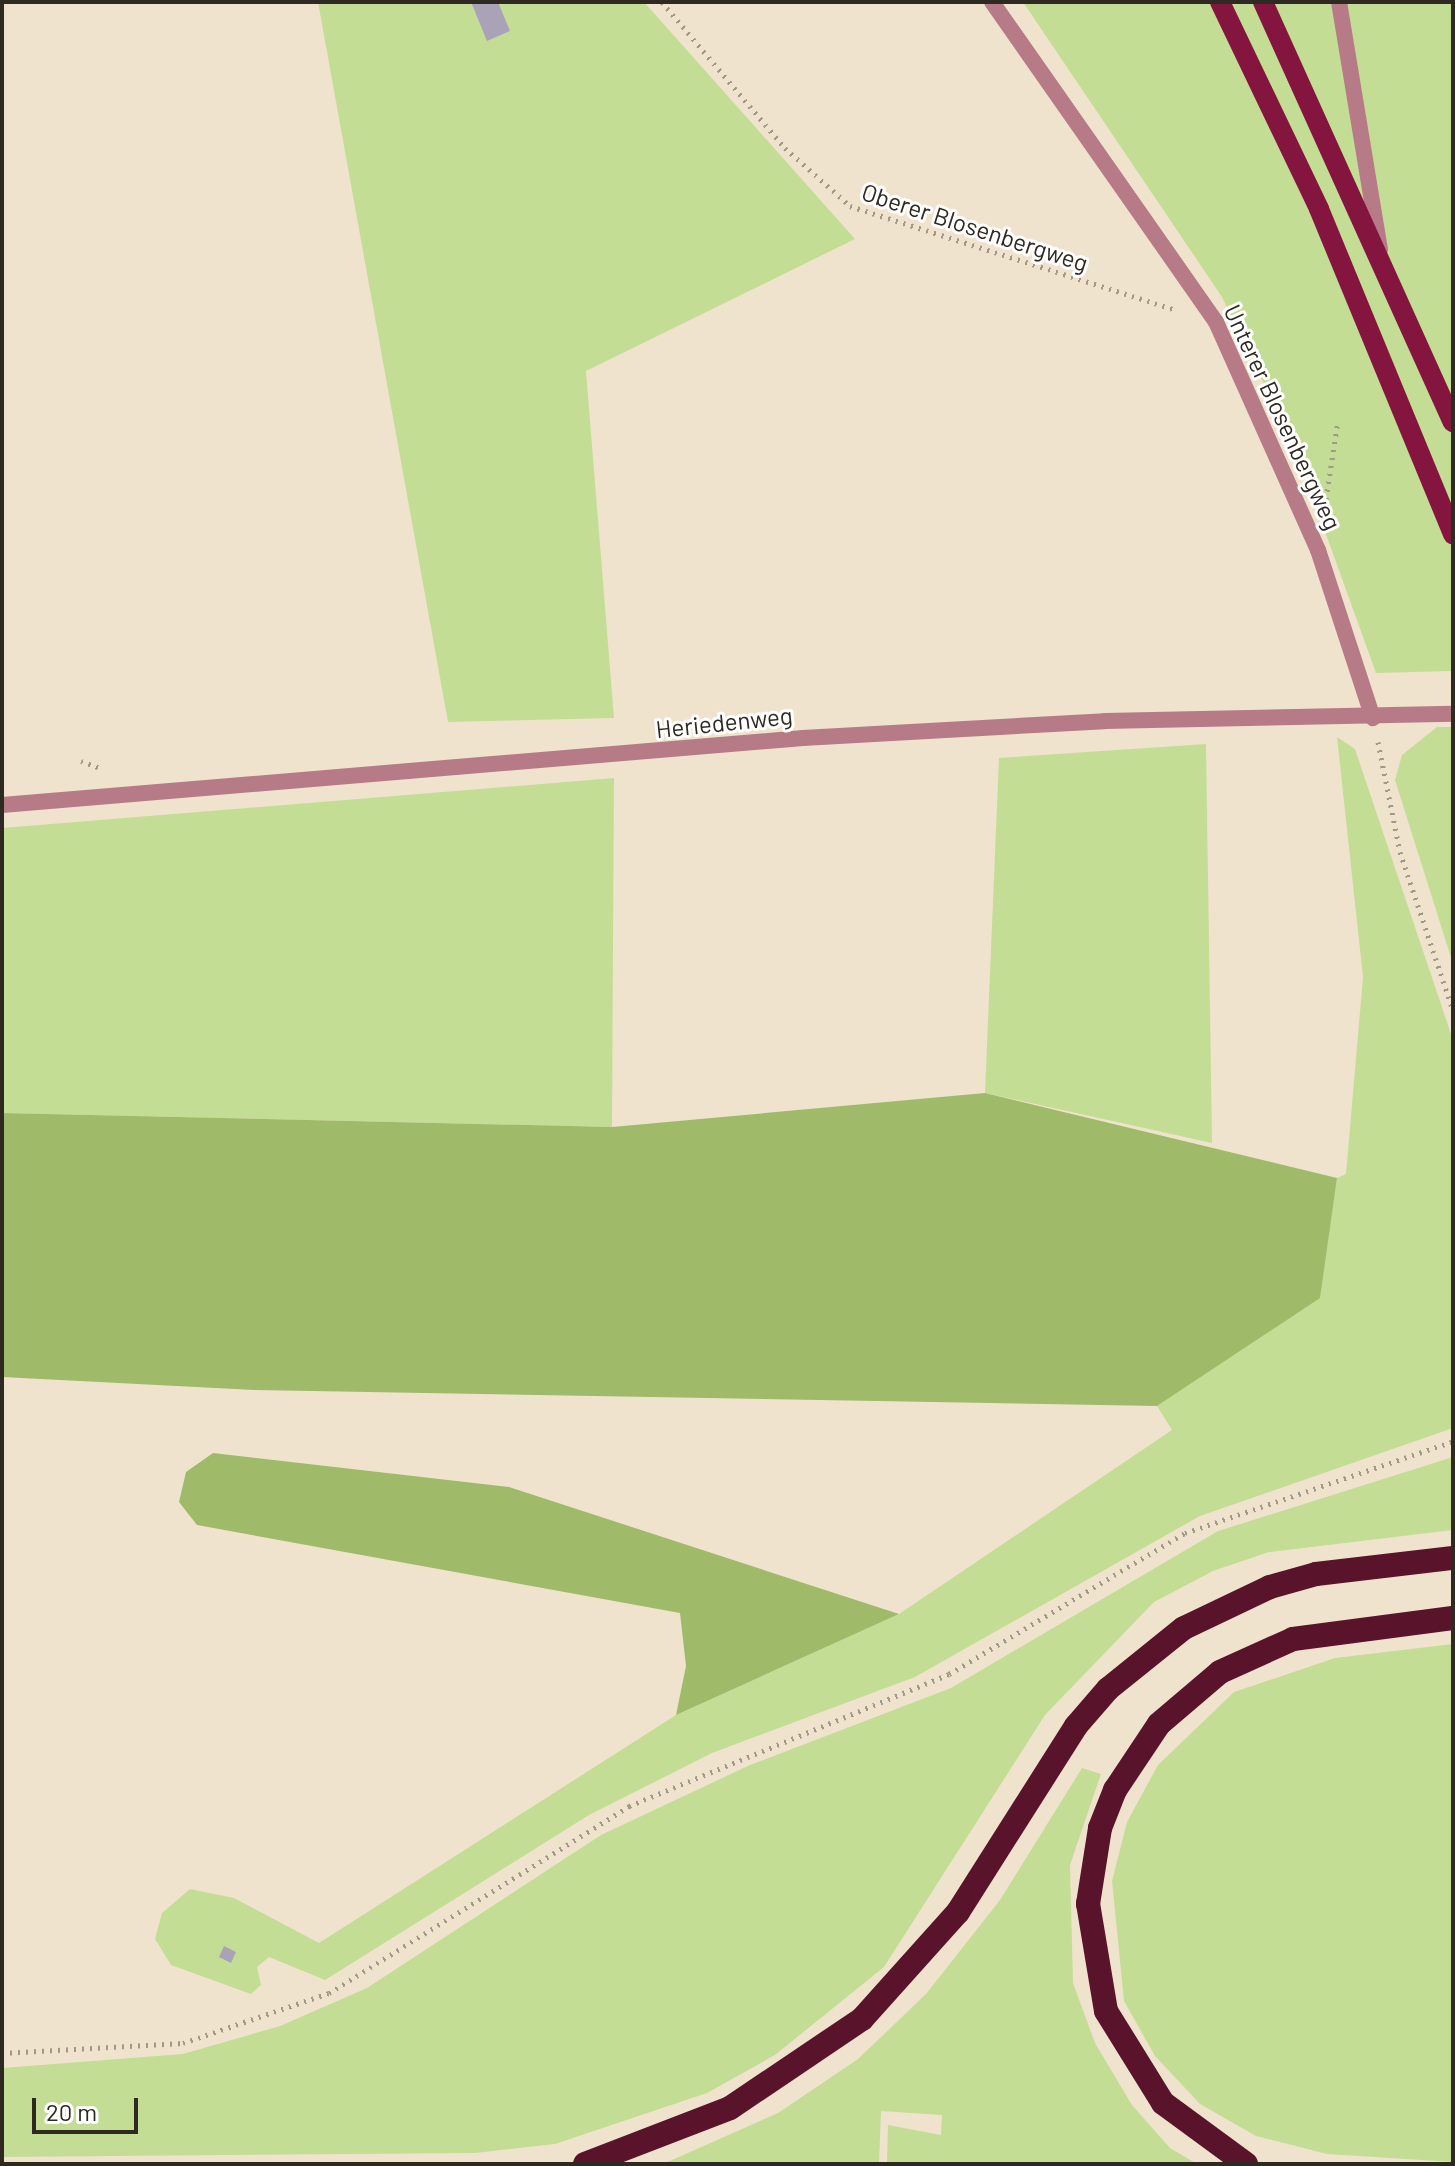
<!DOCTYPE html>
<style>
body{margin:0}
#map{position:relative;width:1455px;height:2166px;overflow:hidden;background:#f0e3ce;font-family:Barlow,sans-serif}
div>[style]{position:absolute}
.green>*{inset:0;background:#c4dd95}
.forest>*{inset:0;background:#9fbb6a}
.building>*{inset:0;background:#aaa3b8}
.path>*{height:5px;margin-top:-2.5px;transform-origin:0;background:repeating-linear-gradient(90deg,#a19888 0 2px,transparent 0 8px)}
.service>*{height:16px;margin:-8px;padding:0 8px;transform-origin:8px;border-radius:8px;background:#b77b88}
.minor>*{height:16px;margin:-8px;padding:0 8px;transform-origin:8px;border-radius:8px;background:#b77b88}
.primary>*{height:20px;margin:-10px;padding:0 10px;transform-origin:10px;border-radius:10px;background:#84153f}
.motorway>*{height:24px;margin:-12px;padding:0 12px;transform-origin:12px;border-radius:12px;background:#59132b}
span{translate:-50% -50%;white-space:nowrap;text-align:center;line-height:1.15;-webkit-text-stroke:6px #fff;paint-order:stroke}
.street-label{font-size:24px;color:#2e2921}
.frame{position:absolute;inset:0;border:4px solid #2e2921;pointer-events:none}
.scale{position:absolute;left:32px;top:2098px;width:106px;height:36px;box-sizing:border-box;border:4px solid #2e2921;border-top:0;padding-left:10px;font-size:24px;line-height:28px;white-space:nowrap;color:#2e2921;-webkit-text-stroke:6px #fff;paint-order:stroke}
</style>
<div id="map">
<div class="green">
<div style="clip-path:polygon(318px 2px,644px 2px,855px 239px,586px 371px,614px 718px,448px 722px)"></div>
<div style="clip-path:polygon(1023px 2px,1453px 2px,1453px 671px,1376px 673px,1296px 451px,1222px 297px)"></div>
<div style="clip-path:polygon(1437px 727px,1453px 727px,1453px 964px,1395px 780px,1402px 755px)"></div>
<div style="clip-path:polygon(1337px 737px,1355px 749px,1453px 1040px,1453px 1428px,1200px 1516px,915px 1677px,712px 1753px,589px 1815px,325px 1980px,269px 1957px,257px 1967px,261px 1985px,251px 1994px,171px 1965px,155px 1939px,162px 1913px,190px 1889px,234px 1898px,319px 1943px,676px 1715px,899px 1614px,1172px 1430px,1157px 1406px,1319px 1298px,1337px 1178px,1346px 1174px,1363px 977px)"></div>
<div style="clip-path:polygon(1206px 744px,1212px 1143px,985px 1093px,999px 758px)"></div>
<div style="clip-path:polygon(614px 778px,612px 1127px,2px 1113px,2px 828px)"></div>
<div style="clip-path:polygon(1453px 1457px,1453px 1530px,1269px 1552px,1213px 1571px,1154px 1602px,1045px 1715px,884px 1967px,775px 2055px,707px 2093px,555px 2144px,475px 2153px,2px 2157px,2px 2068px,183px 2054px,280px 2026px,367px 1988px,601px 1835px,750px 1765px,951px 1688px,1218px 1531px)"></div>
<div style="clip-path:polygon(1453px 1644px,1453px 2162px,1327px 2154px,1256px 2136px,1200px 2104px,1155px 2056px,1124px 2001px,1112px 1881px,1127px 1822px,1158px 1765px,1234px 1692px,1335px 1658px)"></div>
<div style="clip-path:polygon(1082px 1768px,1101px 1774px,1070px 1865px,1073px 1983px,1095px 2043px,1132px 2105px,1170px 2148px,1197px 2164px,887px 2164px,888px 2125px,941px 2135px,942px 2115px,881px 2111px,879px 2164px,663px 2164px,778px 2113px,858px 2059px,926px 1994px,1000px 1900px)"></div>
</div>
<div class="forest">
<div style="clip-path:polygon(985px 1093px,1337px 1178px,1320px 1298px,1157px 1406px,254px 1390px,2px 1377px,2px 1113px,612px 1127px)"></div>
<div style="clip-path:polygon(213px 1453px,509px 1487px,899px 1614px,676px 1715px,686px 1666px,680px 1613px,197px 1525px,179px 1502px,186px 1472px)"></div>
</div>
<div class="building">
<div style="clip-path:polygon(471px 2px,498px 2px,510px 31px,487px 41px)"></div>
<div style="clip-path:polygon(224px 1946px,236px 1952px,231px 1963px,219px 1957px)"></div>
</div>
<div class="path">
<div style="left:662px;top:2px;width:191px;rotate:49.9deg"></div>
<div style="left:785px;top:148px;width:87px;rotate:41.7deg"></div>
<div style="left:850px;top:206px;width:341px;rotate:17.7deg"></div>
<div style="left:1326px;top:499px;width:79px;rotate:-81.3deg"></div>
<div style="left:1378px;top:742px;width:112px;rotate:78.7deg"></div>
<div style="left:1400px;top:852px;width:167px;rotate:71.5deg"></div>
<div style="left:81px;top:761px;width:23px;rotate:20deg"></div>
<div style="left:2px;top:2053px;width:181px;rotate:-3.2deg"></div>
<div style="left:183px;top:2043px;width:154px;rotate:-18.9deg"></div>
<div style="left:329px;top:1993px;width:354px;rotate:-31.9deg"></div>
<div style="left:629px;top:1806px;width:346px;rotate:-22.4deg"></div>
<div style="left:949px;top:1674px;width:275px;rotate:-30.9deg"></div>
<div style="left:1185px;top:1533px;width:283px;rotate:-18.9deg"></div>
</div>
<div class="service">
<div style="left:1339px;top:2px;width:251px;rotate:80.6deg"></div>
</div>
<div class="minor">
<div style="left:992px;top:2px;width:391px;rotate:55deg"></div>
<div style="left:1216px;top:322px;width:250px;rotate:65.9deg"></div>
<div style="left:1318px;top:550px;width:177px;rotate:71.9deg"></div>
<div style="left:2px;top:805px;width:804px;rotate:-4.78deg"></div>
<div style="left:803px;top:738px;width:302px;rotate:-3.2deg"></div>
<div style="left:1105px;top:721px;width:348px;rotate:-1.2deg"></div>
</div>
<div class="primary">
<div style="left:1220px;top:2px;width:229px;rotate:64.4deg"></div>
<div style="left:1319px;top:209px;width:352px;rotate:67.6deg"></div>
<div style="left:1263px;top:2px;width:461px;rotate:65.7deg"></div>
</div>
<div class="motorway">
<div style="left:585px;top:2164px;width:155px;rotate:-21.1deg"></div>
<div style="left:730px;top:2108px;width:159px;rotate:-34deg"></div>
<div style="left:862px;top:2019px;width:144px;rotate:-48.1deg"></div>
<div style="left:958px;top:1912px;width:220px;rotate:-57.6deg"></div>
<div style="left:1076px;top:1726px;width:49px;rotate:-49.1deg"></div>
<div style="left:1108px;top:1689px;width:97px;rotate:-38.8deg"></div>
<div style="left:1184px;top:1628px;width:95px;rotate:-25.5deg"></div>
<div style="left:1270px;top:1587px;width:48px;rotate:-15.8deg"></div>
<div style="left:1316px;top:1574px;width:138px;rotate:-6.7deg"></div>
<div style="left:1246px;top:2164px;width:103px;rotate:-143.7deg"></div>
<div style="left:1163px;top:2103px;width:108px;rotate:-121.8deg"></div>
<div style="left:1106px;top:2011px;width:109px;rotate:-99.5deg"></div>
<div style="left:1088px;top:1904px;width:77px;rotate:-81deg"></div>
<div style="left:1100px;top:1828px;width:41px;rotate:-68.5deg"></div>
<div style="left:1115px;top:1790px;width:79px;rotate:-56.3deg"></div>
<div style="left:1159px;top:1724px;width:80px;rotate:-40.4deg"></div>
<div style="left:1220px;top:1672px;width:80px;rotate:-24.3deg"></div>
<div style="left:1293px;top:1639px;width:161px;rotate:-7.5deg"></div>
</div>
<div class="street-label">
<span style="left:975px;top:227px;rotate:18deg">Oberer Blosenbergweg</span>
<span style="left:1283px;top:417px;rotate:65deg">Unterer Blosenbergweg</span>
<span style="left:724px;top:722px;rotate:-6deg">Heriedenweg</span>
</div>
<div class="frame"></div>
<div class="scale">20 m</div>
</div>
